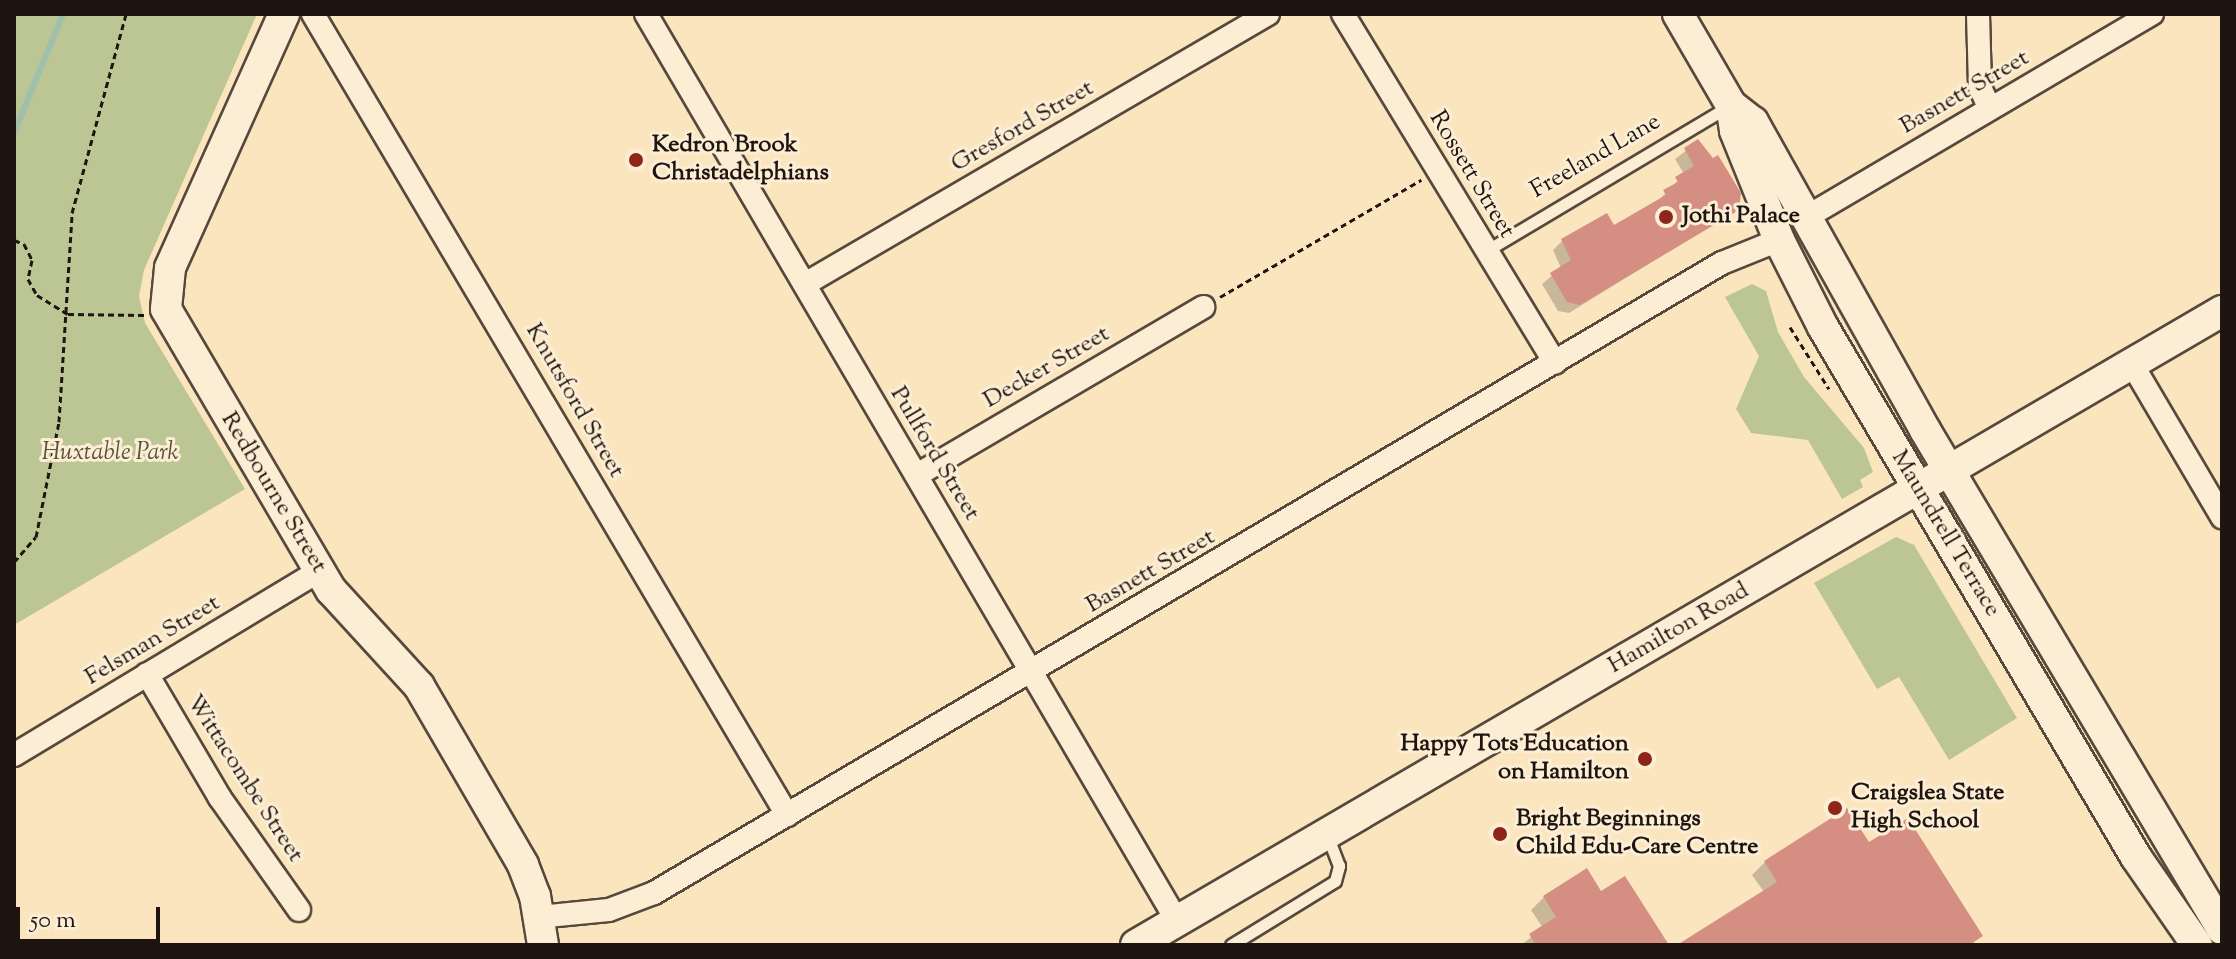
<!DOCTYPE html>
<style>
body{margin:0}
#map{position:relative;width:2236px;height:959px;overflow:hidden;background:#fbe5bf;font-family:"Sorts Mill Goudy",serif}
div>[style]{position:absolute}
.green>*{inset:0;background:#bcc594}
.shadow>*{inset:0;background:#0003}
.stream>*{height:6px;margin:-3px;padding:0 3px;transform-origin:3px;border-radius:3px;background:#a0c0ac}
.building>*{inset:0;background:#d48f82}
.path>*{height:3px;margin-top:-1.5px;transform-origin:0;background:repeating-linear-gradient(90deg,#1f1510 0 6px,transparent 0 10px)}
.roads{filter:drop-shadow(2px 0 #56493c) drop-shadow(-2px 0 #56493c) drop-shadow(0 2px #56493c) drop-shadow(0 -2px #56493c)}
.lane>*{height:11px;margin:-5.5px;padding:0 5.5px;transform-origin:5.5px;border-radius:5.5px;background:#fceed5}
.street>*{height:22px;margin:-11px;padding:0 11px;transform-origin:11px;border-radius:11px;background:#fceed5}
.secondary>*{height:30px;margin:-15px;padding:0 15px;transform-origin:15px;border-radius:15px;background:#fceed5}
.dots>*{width:22px;height:22px;translate:-50% -50%;box-sizing:border-box;border:4px solid #fceed5;border-radius:50%}
span{translate:-50% -50%;white-space:nowrap;text-align:center;line-height:1.15;-webkit-text-stroke:6px #fceed5;paint-order:stroke}
.street-label{font-size:24px;color:#1f1510}
.poi-label{font-size:24px;color:#1f1510;font-weight:700}
.left{translate:0 -50%;text-align:left}
.right{translate:-100% -50%;text-align:right}
.park-label{font-size:24px;color:#56533e;font-style:italic}
.frame{position:absolute;inset:0;border:16px solid #1f1510;pointer-events:none}
.scale{position:absolute;left:16px;top:907px;width:144px;height:36px;box-sizing:border-box;border:4px solid #1f1510;border-top:0;padding-left:10px;font-size:24px;line-height:28px;white-space:nowrap;color:#1f1510;-webkit-text-stroke:6px #fceed5;paint-order:stroke}
</style>
<div id="map">
<div class="green">
<div style="clip-path:polygon(14px 14px,257px 14px,144px 270px,139px 296px,145px 323px,245px 489px,14px 625px)"></div>
<div style="clip-path:polygon(1752px 284px,1766px 291px,1778px 332px,1804px 377px,1864px 448px,1873px 472px,1860px 480px,1863px 487px,1842px 499px,1808px 440px,1751px 433px,1736px 409px,1759px 356px,1725px 297px)"></div>
<div style="clip-path:polygon(1896px 537px,1914px 545px,2017px 718px,1949px 760px,1899px 677px,1877px 689px,1814px 583px)"></div>
</div>
<div class="shadow">
<div style="clip-path:polygon(1698px 142px,1737px 209px,1569px 313px,1558px 311px,1542px 284px,1561px 268px,1553px 250px,1562px 241px,1614px 228px,1656px 203px,1684px 174px,1675px 159px)"></div>
<div style="clip-path:polygon(1868px 845px,1980px 936px,1971px 945px,1681px 945px,1764px 892px,1752px 875px,1765px 862px)"></div>
<div style="clip-path:polygon(1601px 894px,1666px 945px,1521px 945px,1543px 928px,1531px 910px,1544px 897px)"></div>
</div>
<div class="stream">
<div style="left:14px;top:133px;width:129px;rotate:-67.6deg"></div>
</div>
<div class="building">
<div style="clip-path:polygon(1698px 139px,1713px 158px,1718px 155px,1741px 193px,1739px 210px,1580px 305px,1567px 302px,1550px 273px,1571px 260px,1561px 239px,1607px 213px,1614px 225px,1666px 195px,1663px 190px,1678px 182px,1675px 177px,1694px 166px,1684px 148px)"></div>
<div style="clip-path:polygon(1847px 808px,1869px 842px,1908px 818px,1983px 936px,1969px 945px,1677px 945px,1777px 882px,1764px 861px)"></div>
<div style="clip-path:polygon(1587px 868px,1601px 891px,1625px 876px,1669px 945px,1536px 945px,1529px 934px,1556px 917px,1543px 896px)"></div>
</div>
<div class="path">
<div style="left:14px;top:240px;width:11px;rotate:22deg"></div>
<div style="left:24px;top:244px;width:18px;rotate:63deg"></div>
<div style="left:32px;top:260px;width:19px;rotate:102deg"></div>
<div style="left:28px;top:279px;width:18px;rotate:61deg"></div>
<div style="left:37px;top:295px;width:36px;rotate:32deg"></div>
<div style="left:68px;top:314px;width:76px;rotate:0.8deg"></div>
<div style="left:1220px;top:297px;width:233px;rotate:-30.2deg"></div>
<div style="left:1790px;top:327px;width:73px;rotate:57.8deg"></div>
<div style="left:14px;top:562px;width:33px;rotate:-49deg"></div>
<div style="left:36px;top:537px;width:117px;rotate:-78.7deg"></div>
<div style="left:59px;top:422px;width:209px;rotate:-86.4deg"></div>
<div style="left:72px;top:213px;width:206px;rotate:-74.8deg"></div>
</div>
<div class="roads">
<div class="lane">
<div style="left:1486px;top:251px;width:283px;rotate:-30.8deg"></div>
<div style="left:1231px;top:945px;width:122px;rotate:-31.6deg"></div>
<div style="left:1335px;top:881px;width:16px;rotate:-75deg"></div>
<div style="left:1339px;top:866px;width:34px;rotate:-111deg"></div>
</div>
<div class="street">
<div style="left:313px;top:14px;width:931px;rotate:59.38deg"></div>
<div style="left:646px;top:14px;width:1051px;rotate:59.65deg"></div>
<div style="left:1343px;top:14px;width:408px;rotate:58.7deg"></div>
<div style="left:1978px;top:14px;width:73px;rotate:88.4deg"></div>
<div style="left:1980px;top:87px;width:24px;rotate:66deg"></div>
<div style="left:1805px;top:218px;width:403px;rotate:-30.5deg"></div>
<div style="left:805px;top:284px;width:536px;rotate:-30.25deg"></div>
<div style="left:2132px;top:364px;width:178px;rotate:59.5deg"></div>
<div style="left:917px;top:475px;width:332px;rotate:-30.4deg"></div>
<div style="left:147px;top:674px;width:144px;rotate:59.5deg"></div>
<div style="left:220px;top:798px;width:137px;rotate:54.8deg"></div>
<div style="left:14px;top:755px;width:356px;rotate:-31.1deg"></div>
<div style="left:539px;top:917px;width:70px;rotate:-5.7deg"></div>
<div style="left:609px;top:910px;width:48px;rotate:-20.7deg"></div>
<div style="left:654px;top:893px;width:1240px;rotate:-30.54deg"></div>
<div style="left:1722px;top:263px;width:61px;rotate:-22deg"></div>
</div>
<div class="secondary">
<div style="left:284px;top:14px;width:278px;rotate:114.2deg"></div>
<div style="left:170px;top:268px;width:41px;rotate:95.6deg"></div>
<div style="left:166px;top:309px;width:326px;rotate:59.6deg"></div>
<div style="left:331px;top:590px;width:130px;rotate:47.5deg"></div>
<div style="left:419px;top:686px;width:207px;rotate:59.8deg"></div>
<div style="left:523px;top:865px;width:33px;rotate:69deg"></div>
<div style="left:535px;top:896px;width:50px;rotate:80.7deg"></div>
<div style="left:1678px;top:14px;width:105px;rotate:59.8deg"></div>
<div style="left:1731px;top:105px;width:26px;rotate:81deg"></div>
<div style="left:1735px;top:131px;width:118px;rotate:68deg"></div>
<div style="left:1779px;top:240px;width:97px;rotate:63.2deg"></div>
<div style="left:1823px;top:327px;width:616px;rotate:59.44deg"></div>
<div style="left:2136px;top:857px;width:107px;rotate:55.3deg"></div>
<div style="left:1731px;top:105px;width:28px;rotate:38deg"></div>
<div style="left:1753px;top:122px;width:353px;rotate:60.8deg"></div>
<div style="left:1925px;top:430px;width:581px;rotate:59.24deg"></div>
<div style="left:1136px;top:945px;width:1258px;rotate:-30.28deg"></div>
</div>
</div>
<div class="dots">
<div style="left:636px;top:160px;background:#8f2418"></div>
<div style="left:1666px;top:217px;background:#8f2418"></div>
<div style="left:1645px;top:759px;background:#8f2418"></div>
<div style="left:1835px;top:808px;background:#8f2418"></div>
<div style="left:1500px;top:834px;background:#8f2418"></div>
</div>
<div class="street-label">
<span style="left:1965px;top:93px;rotate:-30deg">Basnett Street</span>
<span style="left:1023px;top:127px;rotate:-30deg">Gresford Street</span>
<span style="left:1596px;top:157px;rotate:-30deg">Freeland Lane</span>
<span style="left:1471px;top:175px;rotate:59deg">Rossett Street</span>
<span style="left:1047px;top:368px;rotate:-30deg">Decker Street</span>
<span style="left:574px;top:401px;rotate:60deg">Knutsford Street</span>
<span style="left:934px;top:454px;rotate:59deg">Pullford Street</span>
<span style="left:273px;top:493px;rotate:59deg">Redbourne Street</span>
<span style="left:1945px;top:534px;rotate:59deg">Maundrell Terrace</span>
<span style="left:1151px;top:572px;rotate:-30deg">Basnett Street</span>
<span style="left:1679px;top:629px;rotate:-30deg">Hamilton Road</span>
<span style="left:153px;top:641px;rotate:-31deg">Felsman Street</span>
<span style="left:244px;top:779px;rotate:57deg">Wittacombe Street</span>
</div>
<div class="poi-label">
<span class="left" style="left:652px;top:160px">Kedron Brook<br>Christadelphians</span>
<span class="left" style="left:1682px;top:217px">Jothi Palace</span>
<span class="right" style="left:1629px;top:759px">Happy Tots Education<br>on Hamilton</span>
<span class="left" style="left:1851px;top:808px">Craigslea State<br>High School</span>
<span class="left" style="left:1516px;top:834px">Bright Beginnings<br>Child Edu-Care Centre</span>
</div>
<div class="park-label">
<span style="left:110px;top:454px">Huxtable Park</span>
</div>
<div class="frame"></div>
<div class="scale">50 m</div>
</div>
